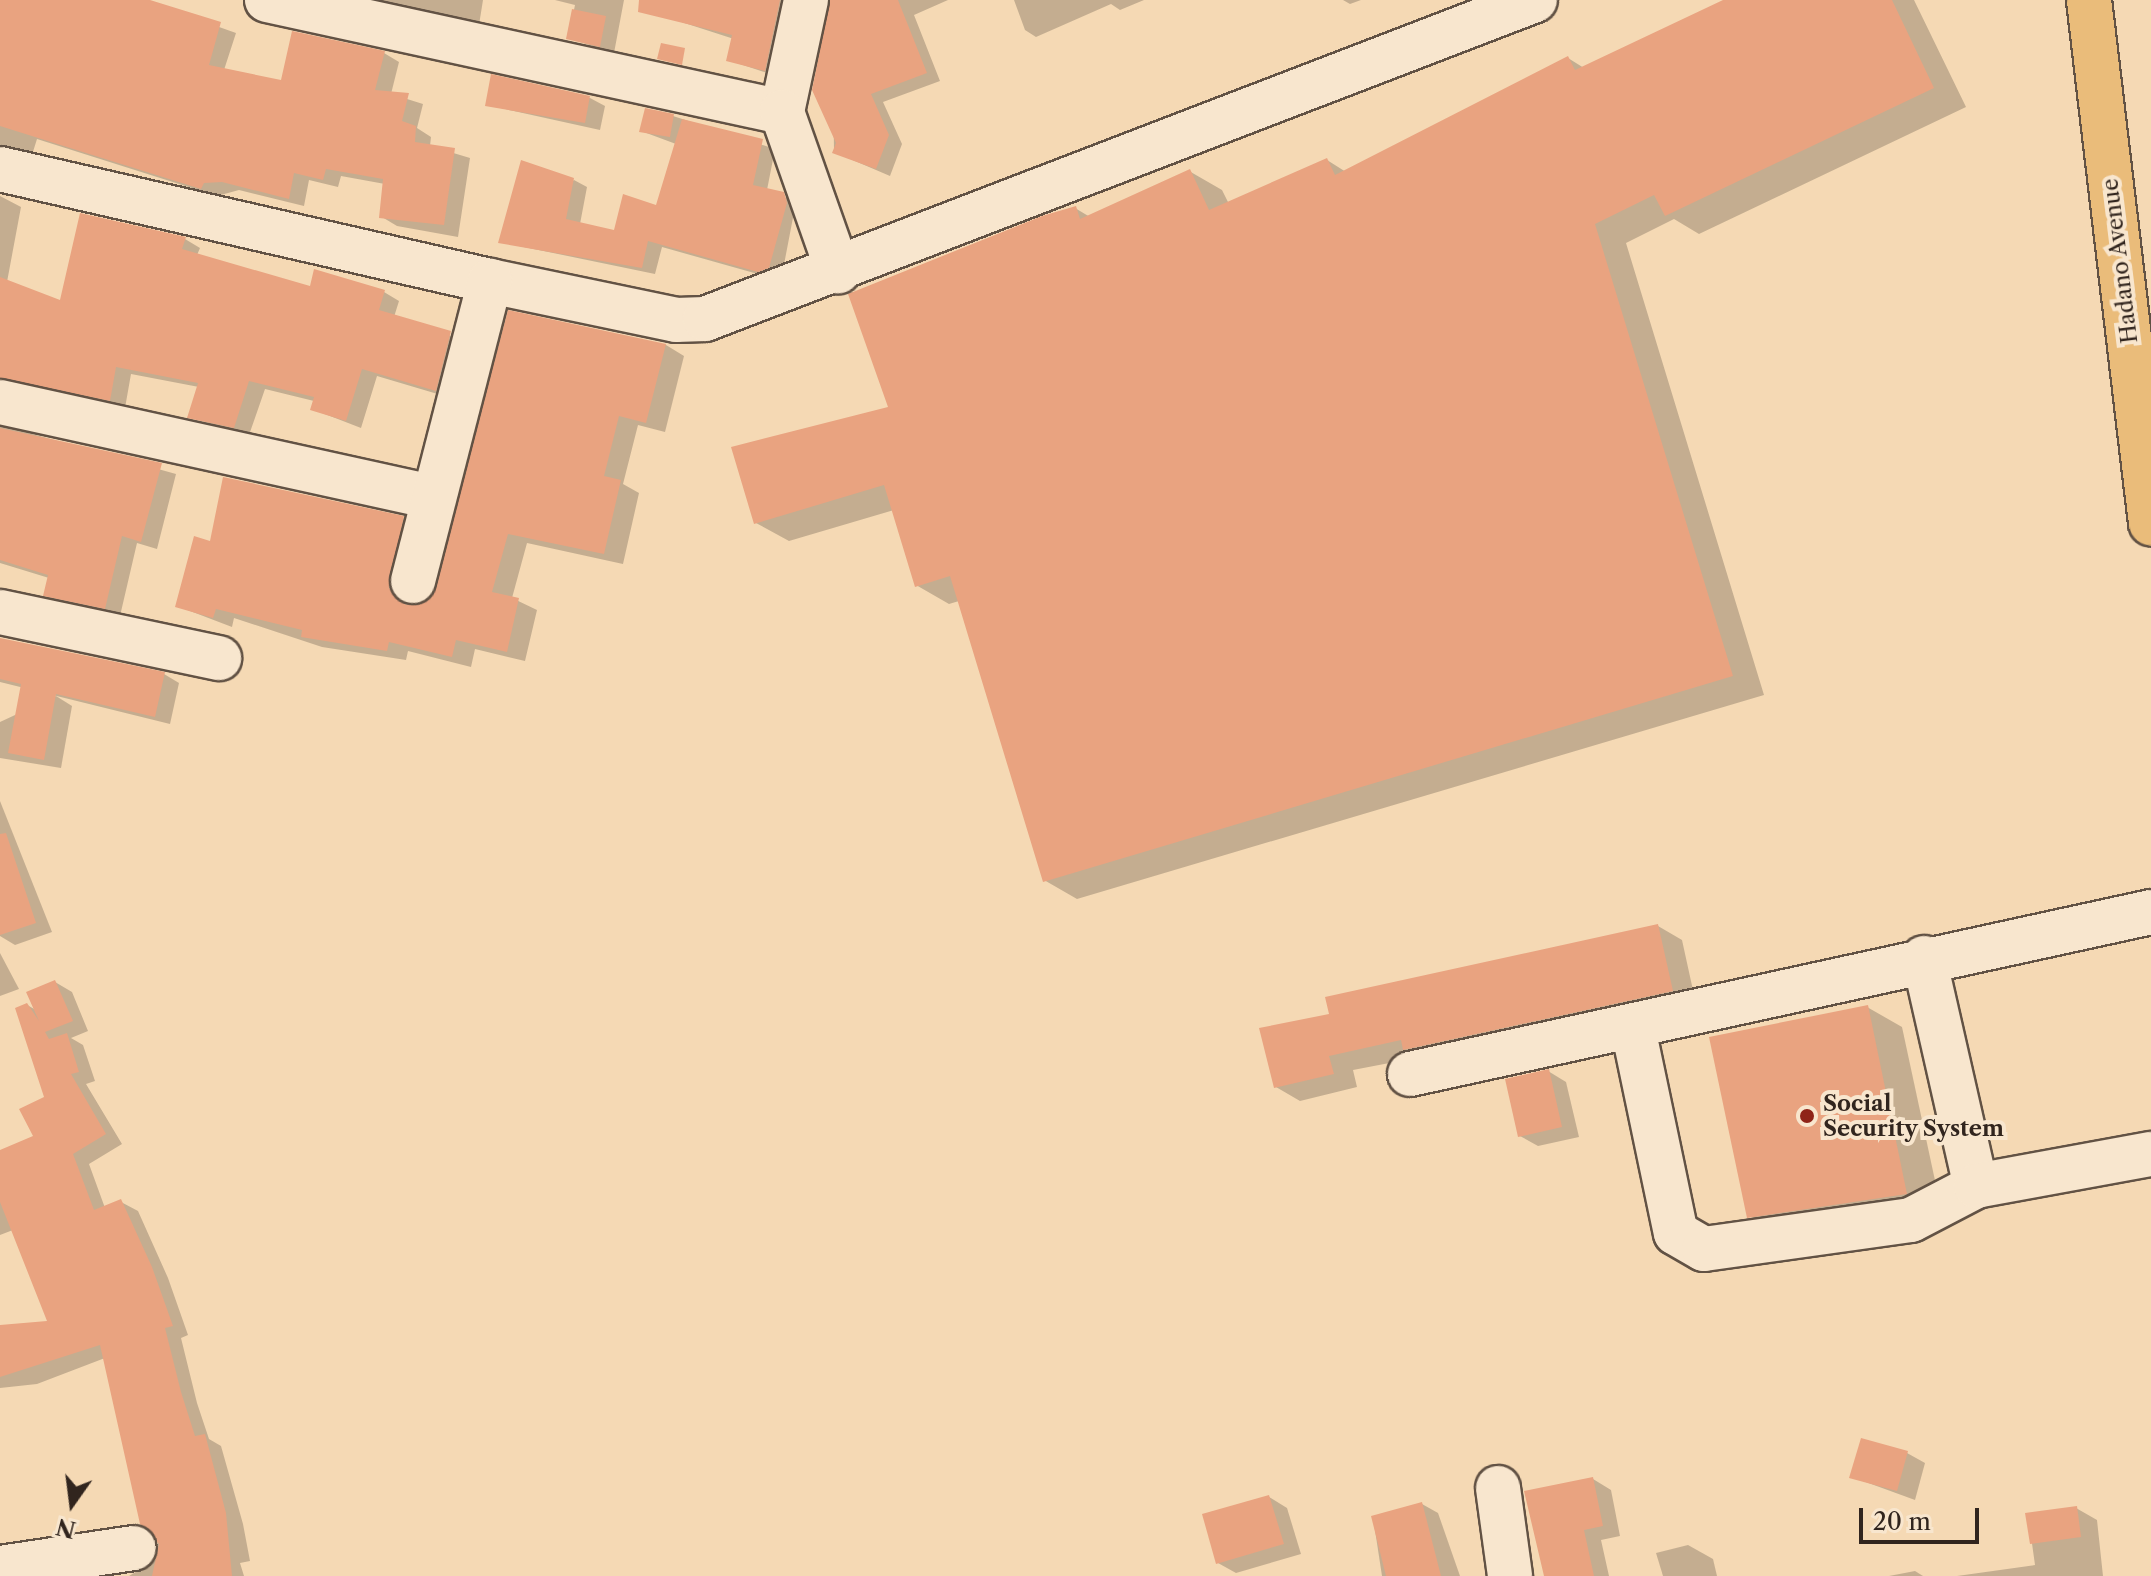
<!DOCTYPE html>
<style>
body{margin:0}
#map{position:relative;width:2151px;height:1576px;overflow:hidden;background:#f5d9b4;font-family:"Libre Caslon Text",serif}
div>[style]{position:absolute}
.shadow>*{inset:0;background:#0003}
.building>*{inset:0;background:#e9a380}
.roads{filter:drop-shadow(2px 0 #625244) drop-shadow(-2px 0 #625244) drop-shadow(0 2px #625244) drop-shadow(0 -2px #625244)}
.minor>*{height:44px;margin:-22px;padding:0 22px;transform-origin:22px;border-radius:22px;background:#f8e6ce}
.major>*{height:44px;margin:-22px;padding:0 22px;transform-origin:22px;border-radius:22px;background:#eabc7a}
.dots>*{width:22px;height:22px;translate:-50% -50%;box-sizing:border-box;border:4px solid #f8e6ce;border-radius:50%}
span{translate:-50% -50%;white-space:nowrap;text-align:center;line-height:1.15;-webkit-text-stroke:8px #f8e6ce;paint-order:stroke}
.street-label{font-size:22px;color:#31251e}
.poi-label{font-size:22px;color:#31251e;font-weight:700}
.left{translate:0 -50%;text-align:left}
.north{position:absolute;left:32px;top:1464px;width:80px;height:80px;-webkit-text-stroke:6px #f8e6ce;paint-order:stroke;rotate:194deg;font-size:22px;font-weight:700;line-height:32px;text-align:center;color:#31251e}
.north::after{content:'';display:block;margin:auto;width:28px;height:36px;background:#31251e;clip-path:polygon(50% 0,100% 100%,50% 72%,0 100%)}
.scale{position:absolute;left:1859px;top:1508px;width:120px;height:36px;box-sizing:border-box;border:4px solid #31251e;border-top:0;padding-left:10px;font-size:24px;line-height:28px;white-space:nowrap;color:#31251e;-webkit-text-stroke:6px #f8e6ce;paint-order:stroke}
</style>
<div id="map">
<div class="shadow">
<div style="clip-path:polygon(0 0,143px 0,236px 33px,224px 70px,282px 82px,384px 53px,399px 62px,391px 94px,423px 104px,417px 128px,431px 137px,430px 146px,470px 158px,458px 237px,397px 226px,382px 217px,385px 184px,341px 176px,338px 187px,309px 180px,304px 206px,239px 190px,217px 196px,37px 139px,32px 155px,0 161px)"></div>
<div style="clip-path:polygon(364px 0,483px 0,479px 25px)"></div>
<div style="clip-path:polygon(555px 0,624px 0,614px 53px,568px 38px,575px 5px)"></div>
<div style="clip-path:polygon(674px 0,796px 0,779px 77px,728px 60px,734px 39px,669px 18px)"></div>
<div style="clip-path:polygon(832px 0,948px 0,914px 15px,940px 81px,883px 102px,902px 144px,890px 176px,834px 152px)"></div>
<div style="clip-path:polygon(1014px 0,1144px 0,1120px 10px,1111px 4px,1036px 37px,1025px 30px)"></div>
<div style="clip-path:polygon(1343px 0,1361px 0,1350px 4px)"></div>
<div style="clip-path:polygon(1726px 0,1914px 0,1966px 107px,1699px 234px,1674px 219px,1626px 243px,1764px 695px,1077px 899px,1044px 880px,959px 601px,949px 604px,916px 585px,894px 510px,789px 541px,756px 523px,890px 408px,1075px 208px,1090px 217px,1189px 171px,1222px 190px,1229px 204px,1327px 160px,1346px 172px,1568px 58px,1584px 68px)"></div>
<div style="clip-path:polygon(590px 98px,605px 106px,600px 130px,487px 105px)"></div>
<div style="clip-path:polygon(673px 116px,775px 149px,767px 190px,796px 202px,782px 275px,772px 278px,662px 247px,655px 274px,500px 242px,574px 180px,587px 187px,580px 224px,616px 232px,658px 207px,676px 144px,641px 131px)"></div>
<div style="clip-path:polygon(0 196px,21px 207px,7px 282px,61px 303px,185px 239px,200px 248px,197px 255px,312px 288px,384px 292px,399px 301px,394px 317px,466px 341px,451px 398px,377px 376px,361px 428px,312px 409px,314px 401px,265px 389px,249px 435px,189px 417px,199px 387px,131px 374px,125px 408px,29px 387px,14px 378px,0 340px)"></div>
<div style="clip-path:polygon(510px 313px,666px 345px,684px 356px,665px 432px,638px 425px,623px 484px,639px 493px,623px 564px,527px 543px,512px 598px,537px 610px,525px 661px,475px 649px,471px 667px,408px 651px,406px 660px,322px 647px,234px 618px,232px 627px,177px 606px,212px 543px,403px 518px,422px 529px,407px 599px,421px 607px,439px 588px)"></div>
<div style="clip-path:polygon(0 425px,176px 474px,157px 549px,137px 543px,120px 616px,60px 603px,45px 595px,49px 578px,0 563px)"></div>
<div style="clip-path:polygon(0 639px,164px 674px,179px 683px,170px 724px,0 682px)"></div>
<div style="clip-path:polygon(56px 696px,72px 706px,61px 768px,0 758px,0 722px)"></div>
<div style="clip-path:polygon(0 801px,52px 932px,15px 945px,0 936px)"></div>
<div style="clip-path:polygon(1658px 926px,1682px 940px,1696px 1004px,1353px 1070px,1357px 1087px,1300px 1101px,1276px 1087px,1331px 1016px)"></div>
<div style="clip-path:polygon(0 953px,19px 989px,0 996px)"></div>
<div style="clip-path:polygon(55px 982px,72px 992px,88px 1031px,71px 1038px,83px 1045px,95px 1081px,86px 1084px,122px 1144px,89px 1164px,105px 1208px,121px 1202px,138px 1211px,168px 1278px,188px 1335px,181px 1338px,197px 1403px,209px 1439px,221px 1446px,243px 1524px,250px 1561px,240px 1563px,244px 1576px,129px 1576px,160px 1557px,105px 1358px,37px 1384px,0 1388px,0 1327px,49px 1322px,13px 1230px,0 1235px,0 1151px,35px 1137px,47px 1098px,27px 1005px,36px 1010px)"></div>
<div style="clip-path:polygon(1867px 1007px,1902px 1027px,1942px 1213px,1784px 1237px,1749px 1216px)"></div>
<div style="clip-path:polygon(1548px 1071px,1566px 1082px,1579px 1137px,1538px 1146px,1520px 1136px)"></div>
<div style="clip-path:polygon(1907px 1453px,1925px 1463px,1915px 1500px,1852px 1477px)"></div>
<div style="clip-path:polygon(1593px 1479px,1611px 1490px,1620px 1536px,1601px 1540px,1609px 1576px,1546px 1576px)"></div>
<div style="clip-path:polygon(1269px 1497px,1287px 1508px,1301px 1554px,1236px 1573px,1218px 1563px)"></div>
<div style="clip-path:polygon(1422px 1504px,1438px 1513px,1460px 1576px,1382px 1576px,1373px 1517px)"></div>
<div style="clip-path:polygon(2076px 1508px,2097px 1520px,2103px 1576px,1957px 1576px,2035px 1565px,2028px 1515px)"></div>
<div style="clip-path:polygon(1688px 1545px,1713px 1559px,1717px 1576px,1663px 1576px,1656px 1553px)"></div>
<div style="clip-path:polygon(1915px 1571px,1923px 1576px,1889px 1576px)"></div>
</div>
<div class="building">
<div style="clip-path:polygon(0 0,150px 0,221px 22px,209px 65px,281px 80px,292px 31px,385px 51px,375px 90px,409px 93px,402px 121px,416px 126px,415px 142px,455px 148px,444px 225px,379px 218px,383px 179px,326px 169px,323px 180px,294px 173px,289px 199px,222px 182px,204px 183px,201px 189px,0 126px)"></div>
<div style="clip-path:polygon(639px 0,780px 0,765px 71px,726px 61px,732px 35px,638px 12px)"></div>
<div style="clip-path:polygon(830px 0,898px 0,927px 73px,871px 94px,889px 135px,876px 169px,832px 153px,836px 143px,812px 90px)"></div>
<div style="clip-path:polygon(1723px 0,1892px 0,1934px 88px,1665px 216px,1654px 195px,1595px 224px,1733px 676px,1043px 882px,950px 576px,915px 587px,884px 485px,754px 524px,731px 447px,888px 407px,848px 294px,1042px 216px,1076px 206px,1080px 219px,1190px 169px,1209px 210px,1327px 158px,1335px 175px,1568px 56px,1575px 70px)"></div>
<div style="clip-path:polygon(572px 9px,606px 16px,600px 47px,566px 39px)"></div>
<div style="clip-path:polygon(661px 43px,685px 48px,682px 65px,657px 59px)"></div>
<div style="clip-path:polygon(491px 74px,590px 96px,585px 123px,485px 106px)"></div>
<div style="clip-path:polygon(645px 108px,674px 114px,670px 137px,639px 132px)"></div>
<div style="clip-path:polygon(682px 119px,763px 139px,753px 185px,784px 192px,787px 203px,769px 268px,758px 272px,648px 241px,642px 268px,498px 243px,521px 160px,574px 178px,566px 219px,614px 230px,623px 194px,656px 205px)"></div>
<div style="clip-path:polygon(80px 213px,186px 237px,182px 249px,310px 286px,314px 269px,385px 290px,379px 310px,451px 331px,436px 391px,362px 369px,346px 421px,310px 410px,314px 397px,249px 381px,234px 428px,187px 418px,198px 383px,116px 367px,110px 401px,0 378px,0 277px,60px 300px)"></div>
<div style="clip-path:polygon(508px 310px,666px 344px,646px 423px,619px 416px,604px 476px,621px 480px,604px 554px,508px 534px,492px 592px,519px 598px,507px 652px,456px 640px,452px 657px,389px 642px,387px 651px,301px 637px,302px 630px,216px 609px,213px 618px,175px 607px,194px 536px,210px 541px,223px 477px,404px 516px,389px 588px,406px 605px,430px 599px)"></div>
<div style="clip-path:polygon(0 428px,162px 463px,141px 542px,122px 536px,105px 609px,43px 596px,48px 575px,0 560px)"></div>
<div style="clip-path:polygon(0 638px,165px 672px,155px 717px,56px 694px,44px 760px,8px 753px,21px 684px,0 679px)"></div>
<div style="clip-path:polygon(6px 833px,36px 923px,0 935px,0 834px)"></div>
<div style="clip-path:polygon(1658px 924px,1673px 991px,1403px 1050px,1401px 1040px,1329px 1056px,1334px 1074px,1274px 1088px,1259px 1028px,1329px 1014px,1325px 997px)"></div>
<div style="clip-path:polygon(55px 980px,73px 1021px,45px 1032px,49px 1039px,67px 1033px,79px 1072px,71px 1074px,106px 1134px,73px 1154px,94px 1210px,121px 1199px,152px 1267px,173px 1326px,165px 1328px,181px 1392px,195px 1436px,205px 1434px,226px 1513px,232px 1576px,152px 1576px,159px 1544px,140px 1524px,100px 1345px,0 1377px,0 1325px,47px 1321px,0 1202px,0 1150px,33px 1136px,19px 1109px,44px 1097px,15px 1008px,27px 1003px,39px 1021px,26px 992px)"></div>
<div style="clip-path:polygon(1868px 1005px,1907px 1194px,1747px 1218px,1709px 1037px)"></div>
<div style="clip-path:polygon(1549px 1069px,1562px 1127px,1518px 1137px,1505px 1079px)"></div>
<div style="clip-path:polygon(1861px 1438px,1908px 1451px,1897px 1491px,1849px 1478px)"></div>
<div style="clip-path:polygon(1593px 1477px,1603px 1526px,1584px 1530px,1594px 1576px,1544px 1576px,1524px 1491px)"></div>
<div style="clip-path:polygon(1269px 1495px,1284px 1544px,1216px 1564px,1202px 1514px)"></div>
<div style="clip-path:polygon(1422px 1502px,1441px 1576px,1386px 1576px,1371px 1516px)"></div>
<div style="clip-path:polygon(2077px 1506px,2081px 1537px,2030px 1544px,2025px 1513px)"></div>
</div>
<div class="roads">
<div class="minor">
<div style="left:267px;top:0;width:527px;rotate:12.27deg"></div>
<div style="left:806px;top:0;width:115px;rotate:102.1deg"></div>
<div style="left:782px;top:112px;width:169px;rotate:70.6deg"></div>
<div style="left:0;top:169px;width:503px;rotate:12.88deg"></div>
<div style="left:490px;top:281px;width:190px;rotate:11.8deg"></div>
<div style="left:676px;top:320px;width:29px;rotate:-2deg"></div>
<div style="left:705px;top:319px;width:889px;rotate:-21.02deg"></div>
<div style="left:0;top:402px;width:442px;rotate:12.4deg"></div>
<div style="left:413px;top:581px;width:310px;rotate:-75.6deg"></div>
<div style="left:0;top:612px;width:224px;rotate:11.9deg"></div>
<div style="left:1924px;top:958px;width:234px;rotate:77.2deg"></div>
<div style="left:1633px;top:1028px;width:209px;rotate:78.2deg"></div>
<div style="left:1676px;top:1233px;width:32px;rotate:30deg"></div>
<div style="left:1704px;top:1249px;width:209px;rotate:-8deg"></div>
<div style="left:1911px;top:1220px;width:73px;rotate:-27.6deg"></div>
<div style="left:1976px;top:1186px;width:178px;rotate:-10.4deg"></div>
<div style="left:1410px;top:1074px;width:759px;rotate:-12.33deg"></div>
<div style="left:1498px;top:1488px;width:89px;rotate:82.2deg"></div>
<div style="left:0;top:1568px;width:135px;rotate:-8.5deg"></div>
</div>
<div class="major">
<div style="left:2089px;top:0;width:527px;rotate:83.24deg"></div>
</div>
</div>
<div class="dots">
<div style="left:1807px;top:1116px;background:#8f2418"></div>
</div>
<div class="street-label">
<span style="left:2120px;top:261px;rotate:-97deg">Hadano Avenue</span>
</div>
<div class="poi-label">
<span class="left" style="left:1823px;top:1116px">Social<br>Security System</span>
</div>
<div class="north">N</div>
<div class="scale">20 m</div>
</div>
